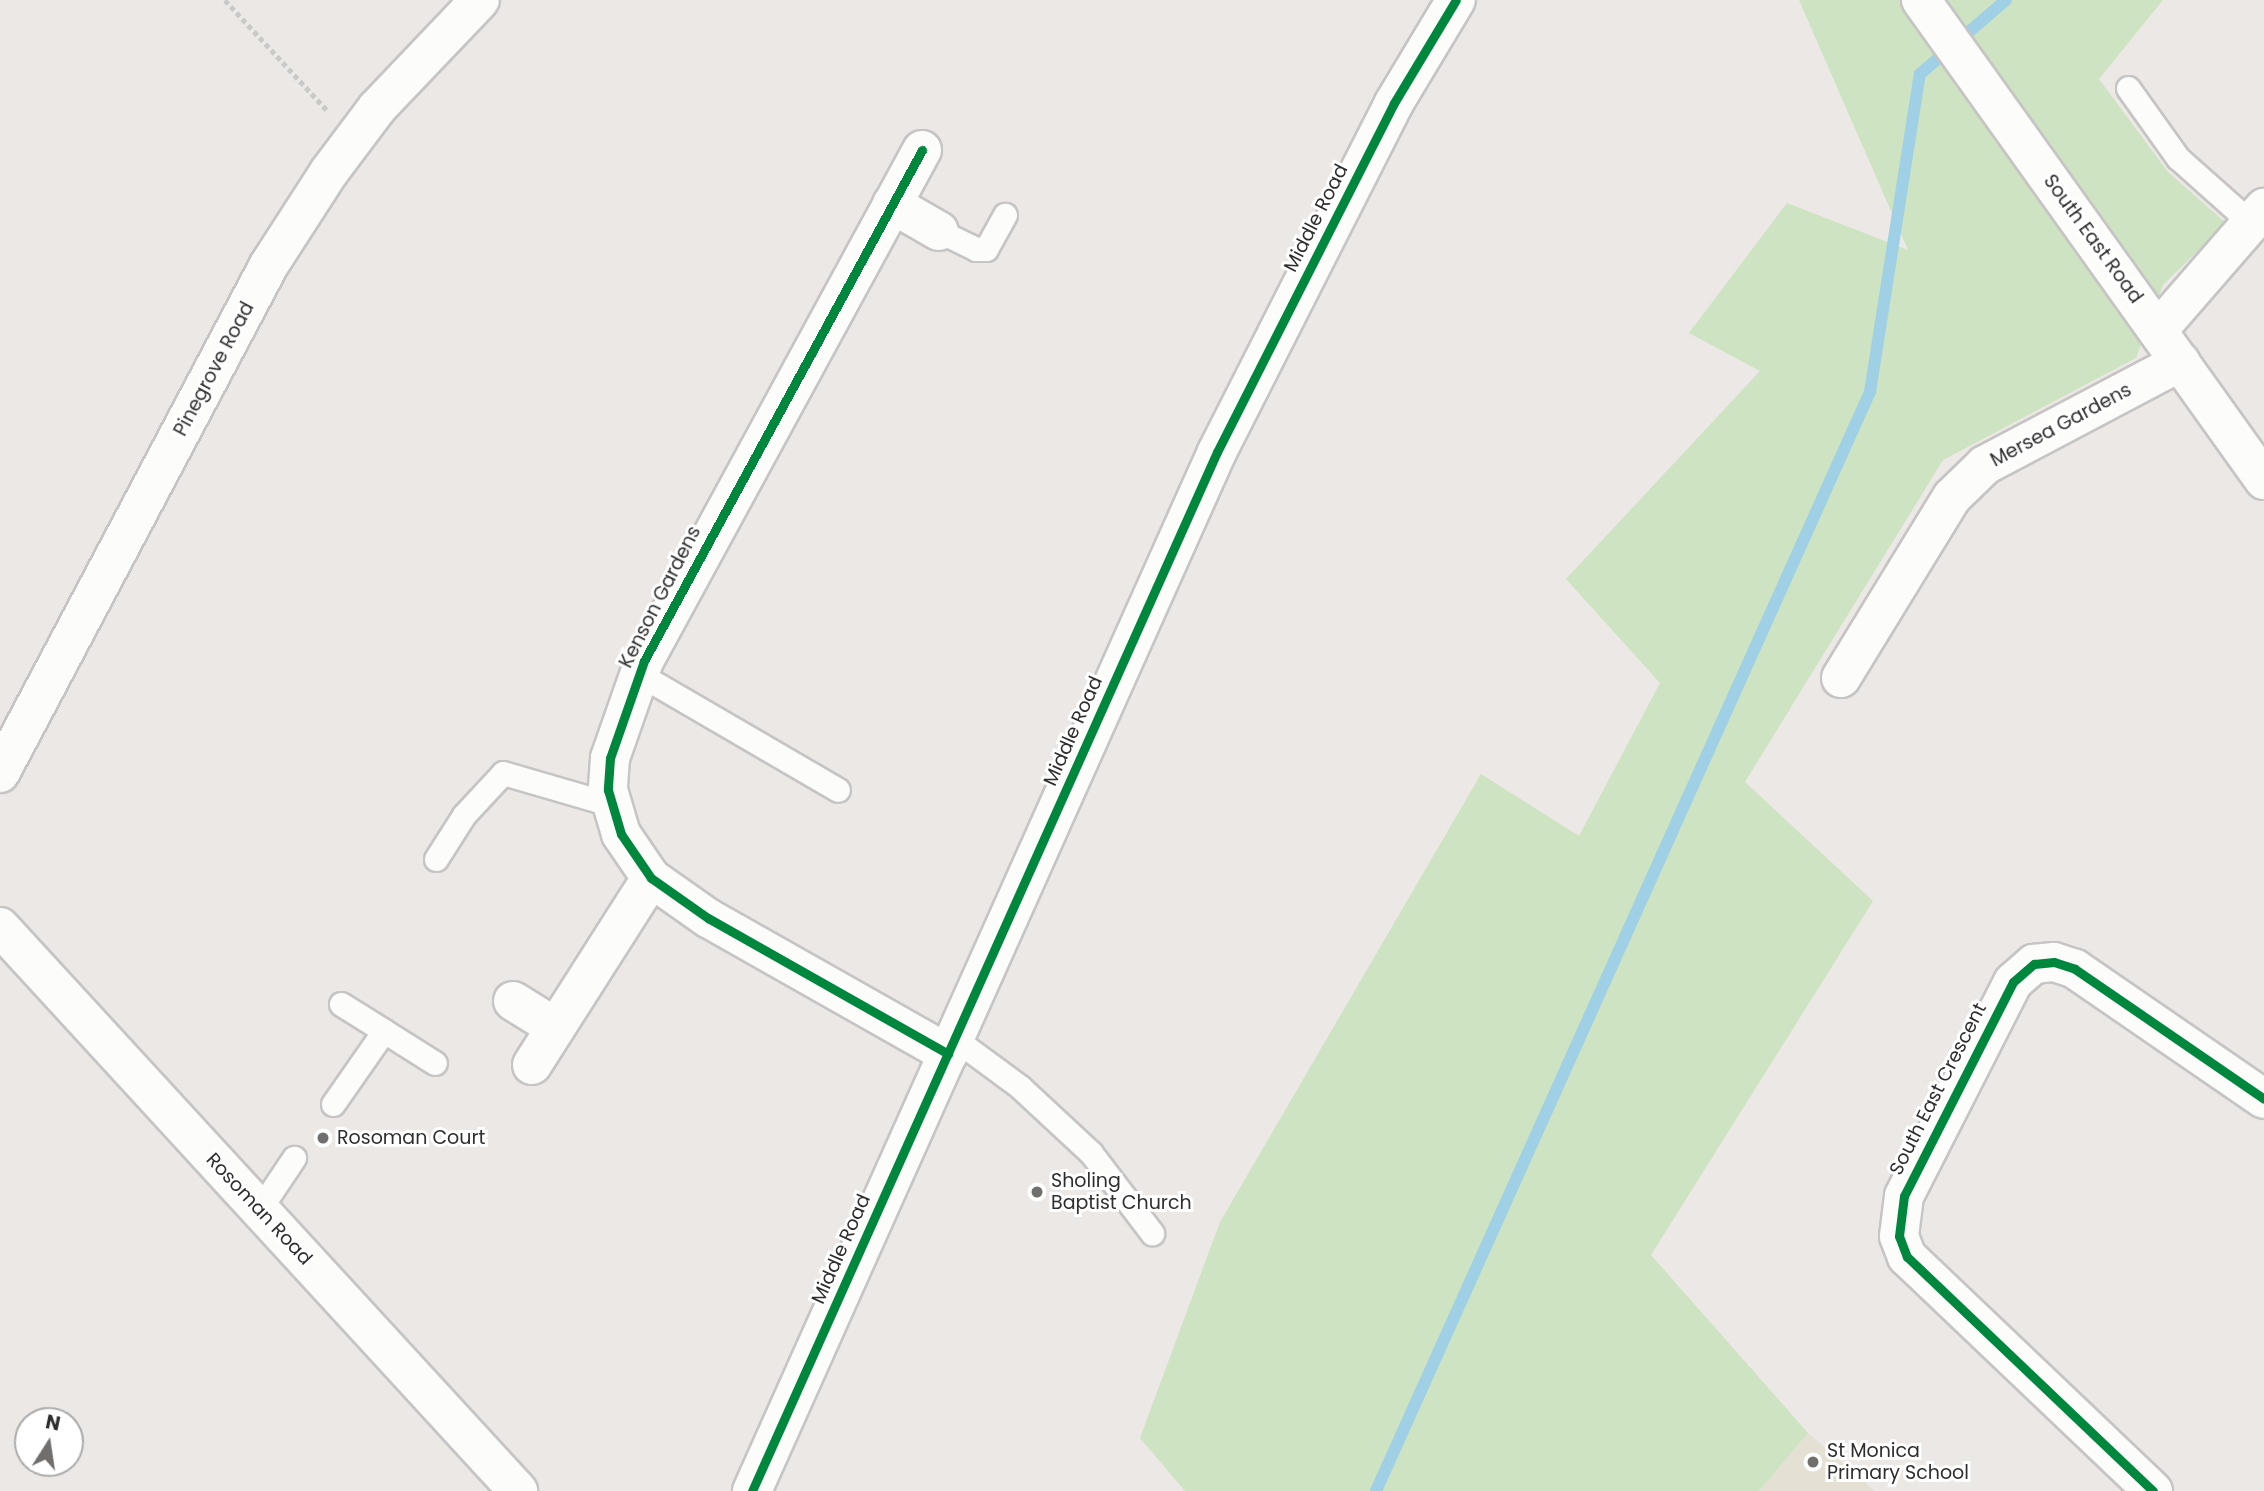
<!DOCTYPE html>
<style>
body{margin:0}
#map{position:relative;width:2264px;height:1491px;overflow:hidden;background:#ebe8e5;font-family:Poppins,sans-serif}
div>[style]{position:absolute}
.education>*{inset:0;background:#e5e0d4}
.green>*{inset:0;background:#cde3c1}
.stream>*{height:12px;margin:-6px;padding:0 6px;transform-origin:6px;border-radius:6px;background:#9fd0e6}
.path>*{height:4.5px;margin-top:-2.25px;transform-origin:0;background:repeating-linear-gradient(90deg,#c9c9c8 0 5px,transparent 0 8.5px)}
.roads{filter:drop-shadow(2px 0 #c6c4c4) drop-shadow(-2px 0 #c6c4c4) drop-shadow(0 2px #c6c4c4) drop-shadow(0 -2px #c6c4c4)}
.service>*{height:23px;margin:-11.5px;padding:0 11.5px;transform-origin:11.5px;border-radius:11.5px;background:#fcfcfb}
.minor>*{height:38px;margin:-19px;padding:0 19px;transform-origin:19px;border-radius:19px;background:#fcfcfb}
.tertiary>*{height:38px;margin:-19px;padding:0 19px;transform-origin:19px;border-radius:19px;background:#fcfcfb}
.cycleway>*{height:9px;margin:-4.5px;padding:0 4.5px;transform-origin:4.5px;border-radius:4.5px;background:#00873e}
.dots>*{width:19px;height:19px;translate:-50% -50%;box-sizing:border-box;border:4px solid #fff;border-radius:50%}
span{translate:-50% -50%;white-space:nowrap;text-align:center;line-height:1.15;-webkit-text-stroke:6px #fff;paint-order:stroke}
.street-label{font-size:19px;color:#2e2e2e}
.poi-label{font-size:19px;color:#2e2e2e}
.left{translate:0 -50%;text-align:left}
.north{position:absolute;left:14px;top:1407px;width:70px;height:70px;box-sizing:border-box;background:#fff;border:2px solid #ababab;border-radius:50%;rotate:12deg;font-size:19px;font-weight:700;line-height:28px;text-align:center;color:#2e2e2e}
.north::after{content:'';display:block;margin:auto;width:24px;height:32px;background:#706f6e;clip-path:polygon(50% 0,100% 100%,50% 72%,0 100%)}
</style>
<div id="map">
<div class="education">
<div style="clip-path:polygon(1808px 1433px,1875px 1491px,1759px 1491px)"></div>
</div>
<div class="green">
<div style="clip-path:polygon(1799px 0,2163px 0,2099px 79px,2168px 172px,2226px 223px,2163px 285px,2136px 358px,1943px 460px,1745px 782px,1873px 901px,1651px 1255px,1808px 1433px,1759px 1491px,1185px 1491px,1140px 1438px,1220px 1222px,1481px 774px,1579px 836px,1660px 683px,1566px 579px,1760px 371px,1689px 333px,1787px 203px,1908px 250px)"></div>
</div>
<div class="stream">
<div style="left:1376px;top:1491px;width:1205px;rotate:-65.8deg"></div>
<div style="left:1870px;top:392px;width:322px;rotate:-81.1deg"></div>
<div style="left:1920px;top:74px;width:113px;rotate:-40.7deg"></div>
</div>
<div class="path">
<div style="left:225px;top:0;width:150px;rotate:47.2deg"></div>
</div>
<div class="roads">
<div class="service">
<div style="left:2128px;top:88px;width:86px;rotate:54.5deg"></div>
<div style="left:2178px;top:158px;width:98px;rotate:41.7deg"></div>
<div style="left:939px;top:231px;width:41px;rotate:25.9deg"></div>
<div style="left:976px;top:249px;width:10px"></div>
<div style="left:986px;top:249px;width:39px;rotate:-61deg"></div>
<div style="left:639px;top:674px;width:230px;rotate:30.2deg"></div>
<div style="left:436px;top:859px;width:52px;rotate:-57.5deg"></div>
<div style="left:464px;top:815px;width:57px;rotate:-47.1deg"></div>
<div style="left:503px;top:773px;width:111px;rotate:16.2deg"></div>
<div style="left:341px;top:1004px;width:51px;rotate:32.1deg"></div>
<div style="left:955px;top:1039px;width:81px;rotate:36.4deg"></div>
<div style="left:1020px;top:1087px;width:97px;rotate:42.9deg"></div>
<div style="left:1091px;top:1153px;width:101px;rotate:52.7deg"></div>
<div style="left:333px;top:1104px;width:89px;rotate:-55.1deg"></div>
<div style="left:384px;top:1031px;width:60px;rotate:32.1deg"></div>
<div style="left:259px;top:1210px;width:63px;rotate:-56.1deg"></div>
</div>
<div class="minor">
<div style="left:1921px;top:0;width:590px;rotate:54.45deg"></div>
<div style="left:922px;top:150px;width:582px;rotate:118.55deg"></div>
<div style="left:644px;top:661px;width:103px;rotate:109.3deg"></div>
<div style="left:610px;top:758px;width:32px;rotate:94deg"></div>
<div style="left:608px;top:790px;width:46px;rotate:73.5deg"></div>
<div style="left:621px;top:834px;width:53px;rotate:55.7deg"></div>
<div style="left:651px;top:878px;width:70px;rotate:35.1deg"></div>
<div style="left:708px;top:918px;width:276px;rotate:29.5deg"></div>
<div style="left:892px;top:204px;width:54px;rotate:29.9deg"></div>
<div style="left:2158px;top:330px;width:162px;rotate:-49deg"></div>
<div style="left:1841px;top:678px;width:212px;rotate:-58.5deg"></div>
<div style="left:1952px;top:497px;width:46px;rotate:-44.1deg"></div>
<div style="left:1985px;top:465px;width:221px;rotate:-27.8deg"></div>
<div style="left:0;top:773px;width:575px;rotate:-62.1deg"></div>
<div style="left:269px;top:265px;width:111px;rotate:-57.2deg"></div>
<div style="left:329px;top:172px;width:80px;rotate:-53.1deg"></div>
<div style="left:377px;top:108px;width:149px;rotate:-46.4deg"></div>
<div style="left:0;top:927px;width:766px;rotate:47.43deg"></div>
<div style="left:513px;top:1001px;width:49px;rotate:31.8deg"></div>
<div style="left:532px;top:1065px;width:222px;rotate:-57.5deg"></div>
<div style="left:2153px;top:1491px;width:340px;rotate:-136.4deg"></div>
<div style="left:1907px;top:1257px;width:22px;rotate:-111deg"></div>
<div style="left:1899px;top:1236px;width:40px;rotate:-82.9deg"></div>
<div style="left:1904px;top:1196px;width:240px;rotate:-63deg"></div>
<div style="left:2013px;top:982px;width:28px;rotate:-41deg"></div>
<div style="left:2034px;top:964px;width:20px;rotate:-6deg"></div>
<div style="left:2054px;top:962px;width:22px;rotate:18deg"></div>
<div style="left:2075px;top:969px;width:229px;rotate:34.5deg"></div>
</div>
<div class="tertiary">
<div style="left:752px;top:1491px;width:1138px;rotate:-65.89deg"></div>
<div style="left:1217px;top:452px;width:391px;rotate:-63.1deg"></div>
<div style="left:1394px;top:103px;width:120px;rotate:-59deg"></div>
</div>
</div>
<div class="cycleway">
<div style="left:922px;top:150px;width:582px;rotate:118.55deg"></div>
<div style="left:644px;top:661px;width:103px;rotate:109.3deg"></div>
<div style="left:610px;top:758px;width:32px;rotate:94deg"></div>
<div style="left:608px;top:790px;width:46px;rotate:73.5deg"></div>
<div style="left:621px;top:834px;width:53px;rotate:55.7deg"></div>
<div style="left:651px;top:878px;width:70px;rotate:35.1deg"></div>
<div style="left:708px;top:918px;width:276px;rotate:29.5deg"></div>
<div style="left:752px;top:1491px;width:1138px;rotate:-65.89deg"></div>
<div style="left:1217px;top:452px;width:391px;rotate:-63.1deg"></div>
<div style="left:1394px;top:103px;width:120px;rotate:-59deg"></div>
<div style="left:2153px;top:1491px;width:340px;rotate:-136.4deg"></div>
<div style="left:1907px;top:1257px;width:22px;rotate:-111deg"></div>
<div style="left:1899px;top:1236px;width:40px;rotate:-82.9deg"></div>
<div style="left:1904px;top:1196px;width:240px;rotate:-63deg"></div>
<div style="left:2013px;top:982px;width:28px;rotate:-41deg"></div>
<div style="left:2034px;top:964px;width:20px;rotate:-6deg"></div>
<div style="left:2054px;top:962px;width:22px;rotate:18deg"></div>
<div style="left:2075px;top:969px;width:229px;rotate:34.5deg"></div>
</div>
<div class="dots">
<div style="left:323px;top:1138px;background:#706f6e"></div>
<div style="left:1037px;top:1192px;background:#706f6e"></div>
<div style="left:1813px;top:1462px;background:#706f6e"></div>
</div>
<div class="street-label">
<span style="left:1316px;top:218px;rotate:-63deg">Middle Road</span>
<span style="left:2093px;top:239px;rotate:54deg">South East Road</span>
<span style="left:214px;top:369px;rotate:-62deg">Pinegrove Road</span>
<span style="left:2061px;top:425px;rotate:-28deg">Mersea Gardens</span>
<span style="left:660px;top:597px;rotate:-63deg">Kenson Gardens</span>
<span style="left:1073px;top:731px;rotate:-66deg">Middle Road</span>
<span style="left:1938px;top:1089px;rotate:-63deg">South East Crescent</span>
<span style="left:259px;top:1209px;rotate:47deg">Rosoman Road</span>
<span style="left:841px;top:1249px;rotate:-66deg">Middle Road</span>
</div>
<div class="poi-label">
<span class="left" style="left:337px;top:1138px">Rosoman Court</span>
<span class="left" style="left:1051px;top:1192px">Sholing<br>Baptist Church</span>
<span class="left" style="left:1827px;top:1462px">St Monica<br>Primary School</span>
</div>
<div class="north">N</div>
</div>
